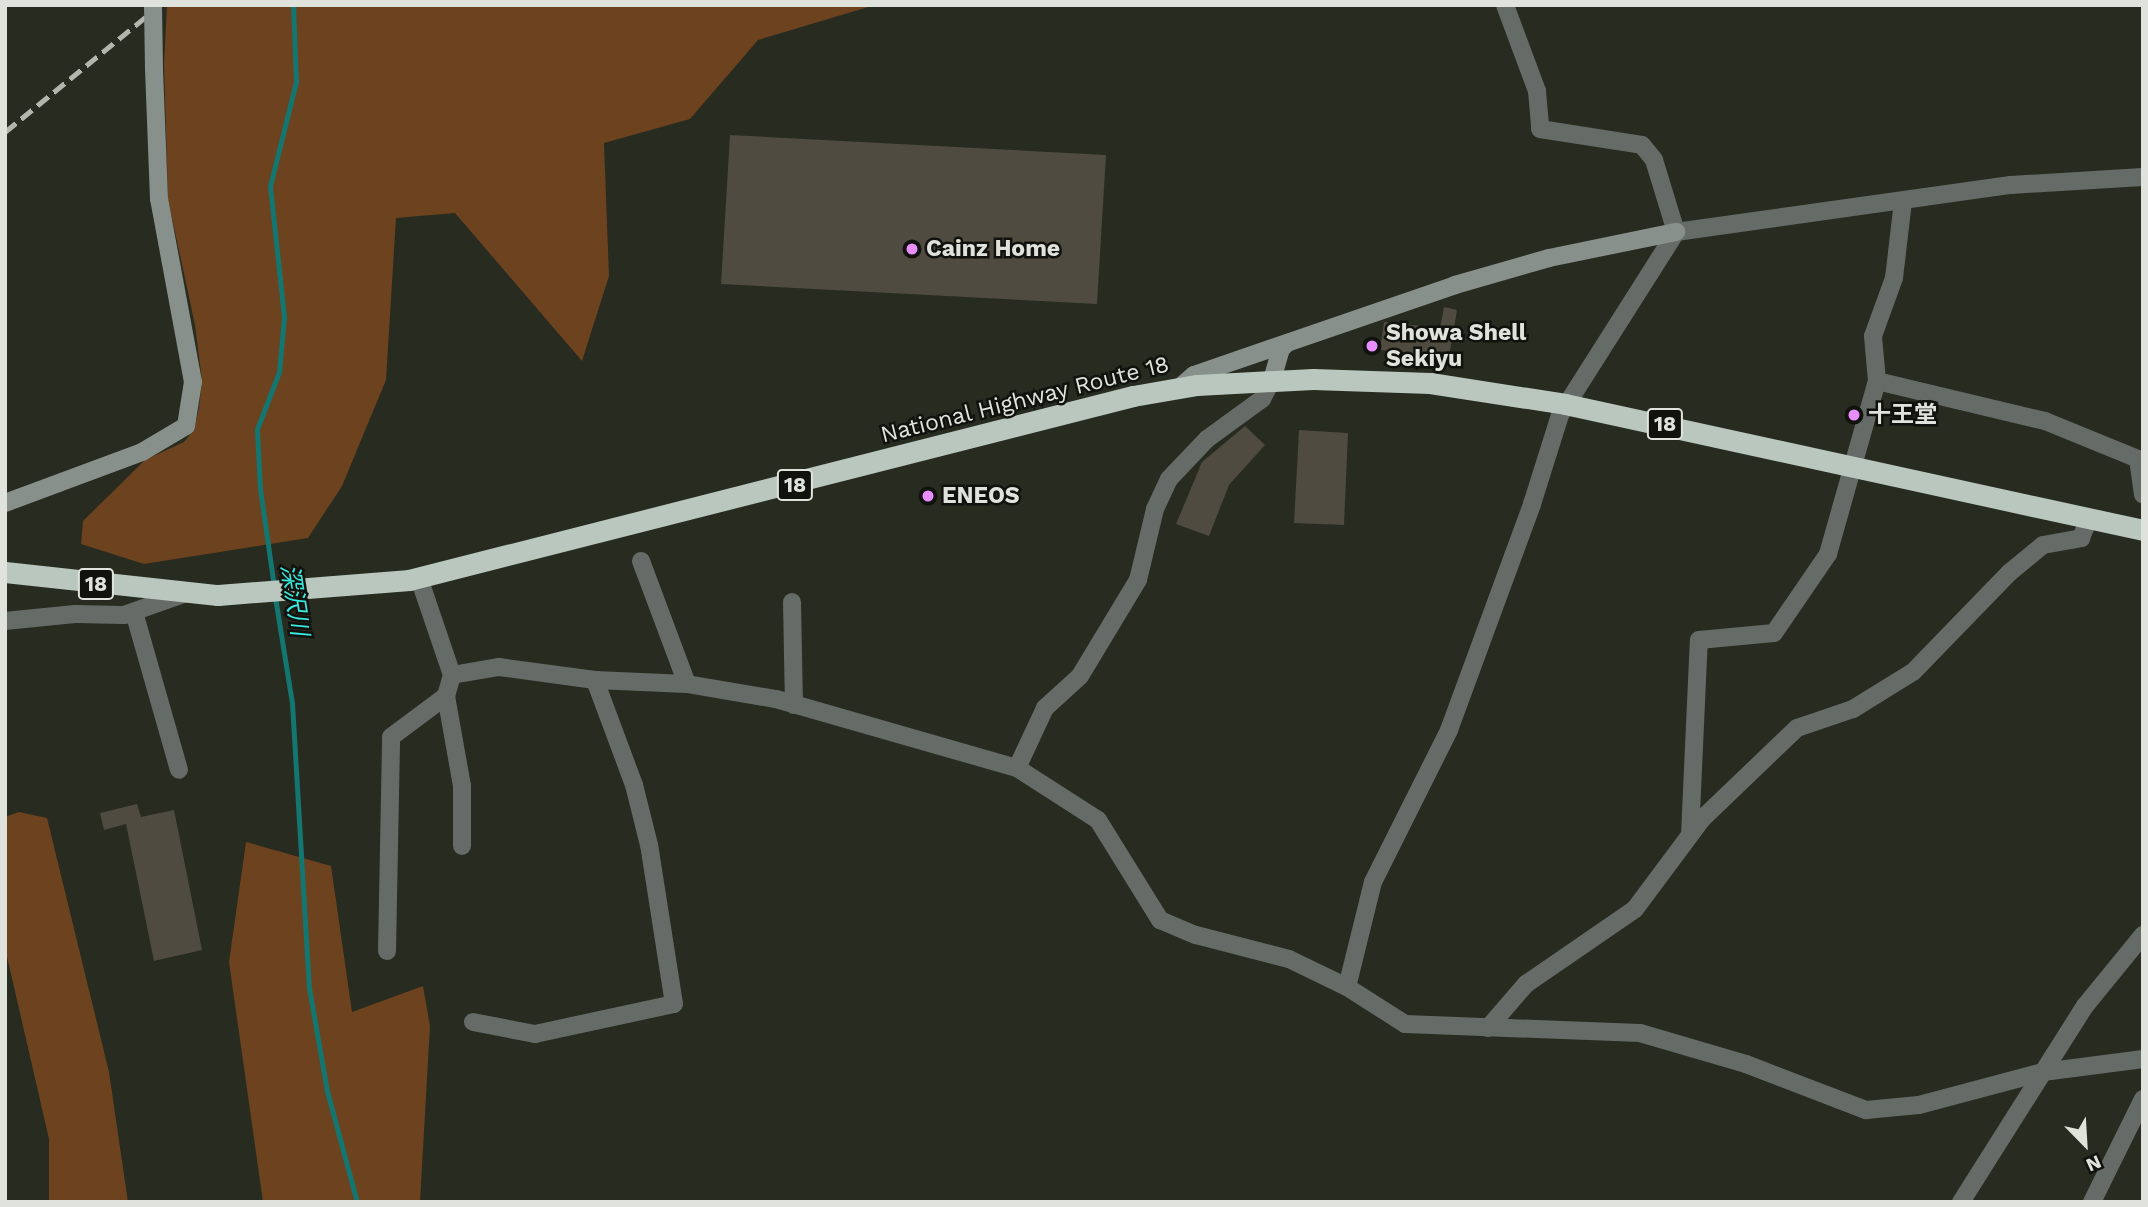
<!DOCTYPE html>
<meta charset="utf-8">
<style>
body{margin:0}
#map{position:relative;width:2148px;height:1207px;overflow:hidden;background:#272b20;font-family:"Work Sans","Noto Sans JP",sans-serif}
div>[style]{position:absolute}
.green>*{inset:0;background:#6c421f}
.stream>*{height:5px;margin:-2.5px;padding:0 2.5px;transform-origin:2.5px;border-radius:2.5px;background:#147671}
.building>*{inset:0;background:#4f4b40}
.street>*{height:18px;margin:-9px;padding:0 9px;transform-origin:9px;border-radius:9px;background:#656b67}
.secondary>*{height:18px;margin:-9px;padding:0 9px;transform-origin:9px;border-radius:9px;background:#87908a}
.highway>*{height:21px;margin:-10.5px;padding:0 10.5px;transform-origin:10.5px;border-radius:10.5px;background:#b9c7be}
.rail>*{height:5px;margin-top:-2.5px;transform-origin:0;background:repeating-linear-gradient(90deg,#b2b6ae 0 14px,transparent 0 21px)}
.secondary-bridge>*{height:18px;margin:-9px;padding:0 9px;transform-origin:9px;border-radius:9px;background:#87908a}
.dots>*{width:19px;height:19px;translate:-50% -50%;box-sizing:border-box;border:4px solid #11120e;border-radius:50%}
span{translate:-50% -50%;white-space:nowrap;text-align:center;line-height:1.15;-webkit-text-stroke:5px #11120e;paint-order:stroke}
.shield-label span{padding:2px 5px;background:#11120e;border:2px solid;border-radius:5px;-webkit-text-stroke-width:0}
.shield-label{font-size:21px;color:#e0e3dc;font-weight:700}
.poi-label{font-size:23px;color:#e0e3dc;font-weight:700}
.left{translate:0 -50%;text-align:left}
.street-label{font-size:23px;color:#e0e3dc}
.water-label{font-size:24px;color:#3ae7dd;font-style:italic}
.frame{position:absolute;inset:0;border:7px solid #e0e3dc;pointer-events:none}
.north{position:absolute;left:2050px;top:1109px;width:70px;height:70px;-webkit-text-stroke:5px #11120e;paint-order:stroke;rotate:156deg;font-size:19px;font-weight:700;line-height:28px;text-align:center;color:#e0e3dc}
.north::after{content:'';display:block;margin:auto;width:24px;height:32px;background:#e0e3dc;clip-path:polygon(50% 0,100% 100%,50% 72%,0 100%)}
</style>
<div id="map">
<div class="green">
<div style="clip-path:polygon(167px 5px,875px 5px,758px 40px,690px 119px,604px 143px,609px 276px,582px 361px,455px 213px,396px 218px,386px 380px,342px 486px,308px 538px,144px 564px,81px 544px,83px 521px,145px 460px,184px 442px,194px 430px,199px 408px,202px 381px,195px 325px,168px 199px,164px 64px)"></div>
<div style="clip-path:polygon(19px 812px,47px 818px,109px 1072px,128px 1202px,49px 1202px,49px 1139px,5px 948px,5px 817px)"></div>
<div style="clip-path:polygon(246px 842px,331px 866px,352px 1012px,423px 986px,430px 1026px,420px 1202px,263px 1202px,229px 962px)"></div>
</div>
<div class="stream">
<div style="left:274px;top:587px;width:99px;rotate:-98.1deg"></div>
<div style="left:260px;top:489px;width:60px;rotate:-92.9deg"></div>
<div style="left:257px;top:429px;width:61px;rotate:-68.9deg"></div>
<div style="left:279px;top:372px;width:55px;rotate:-84.8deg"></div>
<div style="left:284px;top:317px;width:132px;rotate:-96.1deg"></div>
<div style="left:270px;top:186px;width:107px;rotate:-76deg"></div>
<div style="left:296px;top:82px;width:77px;rotate:-92.2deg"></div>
<div style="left:275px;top:597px;width:107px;rotate:80.9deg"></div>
<div style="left:292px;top:703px;width:286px;rotate:86.6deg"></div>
<div style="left:309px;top:988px;width:105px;rotate:80.1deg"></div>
<div style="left:327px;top:1091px;width:115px;rotate:74.9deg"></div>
</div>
<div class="building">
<div style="clip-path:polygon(730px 135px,1106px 155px,1097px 304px,721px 284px)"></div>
<div style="clip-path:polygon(1444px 307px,1457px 310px,1449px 357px,1380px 350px,1384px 322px,1440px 328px)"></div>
<div style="clip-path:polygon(1245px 426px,1265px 445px,1229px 485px,1209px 536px,1176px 524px,1202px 462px)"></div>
<div style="clip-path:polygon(1299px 430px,1348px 433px,1344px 525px,1294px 523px)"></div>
<div style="clip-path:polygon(137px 804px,141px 817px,174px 810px,202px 950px,154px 961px,126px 824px,104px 830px,100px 813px)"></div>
</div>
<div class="street">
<div style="left:1505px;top:5px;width:92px;rotate:69.6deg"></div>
<div style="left:1537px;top:91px;width:38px;rotate:85deg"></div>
<div style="left:1540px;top:129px;width:103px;rotate:8.9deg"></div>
<div style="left:1642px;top:145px;width:19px;rotate:51deg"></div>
<div style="left:1654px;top:160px;width:75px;rotate:73deg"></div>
<div style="left:1877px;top:381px;width:173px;rotate:13.4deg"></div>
<div style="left:2045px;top:421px;width:100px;rotate:22.2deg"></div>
<div style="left:2138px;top:459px;width:36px;rotate:82deg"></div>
<div style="left:641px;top:561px;width:131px;rotate:69.5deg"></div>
<div style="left:419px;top:578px;width:102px;rotate:71.2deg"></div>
<div style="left:452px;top:675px;width:22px;rotate:106deg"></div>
<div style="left:446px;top:696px;width:91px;rotate:79.9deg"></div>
<div style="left:462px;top:786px;width:60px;rotate:90deg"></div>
<div style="left:792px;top:602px;width:103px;rotate:88.9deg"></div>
<div style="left:134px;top:612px;width:164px;rotate:74.1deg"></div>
<div style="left:5px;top:621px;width:70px;rotate:-5.7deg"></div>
<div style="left:75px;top:614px;width:49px;rotate:1.2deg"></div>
<div style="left:124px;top:615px;width:66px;rotate:-19.5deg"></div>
<div style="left:452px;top:675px;width:48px;rotate:-9.7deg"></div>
<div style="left:499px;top:667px;width:97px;rotate:7.7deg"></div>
<div style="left:595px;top:680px;width:92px;rotate:2.5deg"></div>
<div style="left:687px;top:684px;width:90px;rotate:9.6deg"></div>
<div style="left:776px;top:699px;width:251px;rotate:16deg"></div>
<div style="left:1017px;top:768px;width:96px;rotate:32.7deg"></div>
<div style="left:1098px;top:820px;width:118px;rotate:58.2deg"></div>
<div style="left:1160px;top:920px;width:39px;rotate:23deg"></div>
<div style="left:1196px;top:935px;width:96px;rotate:14.5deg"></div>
<div style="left:1289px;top:959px;width:64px;rotate:25.8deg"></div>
<div style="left:1347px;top:987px;width:69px;rotate:32.5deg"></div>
<div style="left:1405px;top:1024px;width:235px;rotate:2.2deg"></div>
<div style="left:1640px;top:1033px;width:110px;rotate:16.3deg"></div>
<div style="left:1746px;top:1064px;width:129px;rotate:21deg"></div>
<div style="left:1866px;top:1110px;width:53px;rotate:-5.4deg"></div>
<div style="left:1919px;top:1105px;width:128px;rotate:-14.9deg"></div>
<div style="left:2043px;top:1072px;width:101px;rotate:-7.4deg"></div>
<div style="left:1017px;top:768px;width:66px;rotate:-65deg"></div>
<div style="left:1045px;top:708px;width:47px;rotate:-42.4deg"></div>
<div style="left:1080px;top:676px;width:112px;rotate:-58.9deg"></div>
<div style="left:1138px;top:580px;width:73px;rotate:-76.5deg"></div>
<div style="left:1155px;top:509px;width:33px;rotate:-65deg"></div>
<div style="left:1169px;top:479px;width:55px;rotate:-46.5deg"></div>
<div style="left:1207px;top:439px;width:68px;rotate:-36deg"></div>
<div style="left:1262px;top:399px;width:21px;rotate:-62deg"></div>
<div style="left:1690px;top:835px;width:195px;rotate:-87.4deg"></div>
<div style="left:1699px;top:640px;width:75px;rotate:-5.3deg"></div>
<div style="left:1774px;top:633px;width:96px;rotate:-55.6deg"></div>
<div style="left:1828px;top:554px;width:180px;rotate:-74.2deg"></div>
<div style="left:1877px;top:381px;width:45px;rotate:-95.1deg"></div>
<div style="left:1873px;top:336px;width:62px;rotate:-70.1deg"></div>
<div style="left:1894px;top:278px;width:78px;rotate:-83.3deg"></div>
<div style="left:387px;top:951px;width:214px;rotate:-88.9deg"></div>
<div style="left:391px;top:737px;width:69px;rotate:-36.7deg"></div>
<div style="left:1347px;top:987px;width:108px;rotate:-76.1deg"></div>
<div style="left:1373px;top:882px;width:170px;rotate:-63.4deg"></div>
<div style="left:1449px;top:730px;width:241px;rotate:-69.8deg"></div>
<div style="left:1532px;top:504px;width:93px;rotate:-72.5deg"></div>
<div style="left:1560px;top:415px;width:217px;rotate:-57.6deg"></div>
<div style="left:1676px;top:232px;width:338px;rotate:-8deg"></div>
<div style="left:2011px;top:185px;width:132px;rotate:-3.5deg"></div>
<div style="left:473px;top:1022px;width:63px;rotate:11deg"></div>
<div style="left:535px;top:1034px;width:142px;rotate:-12.2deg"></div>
<div style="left:674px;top:1004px;width:161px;rotate:-98.9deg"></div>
<div style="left:649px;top:845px;width:62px;rotate:-104deg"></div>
<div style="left:634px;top:785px;width:112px;rotate:-110.4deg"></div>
<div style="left:1488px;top:1028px;width:58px;rotate:-49.2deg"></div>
<div style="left:1526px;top:984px;width:132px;rotate:-34.5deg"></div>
<div style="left:1635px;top:909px;width:112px;rotate:-53.3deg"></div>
<div style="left:1702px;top:819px;width:132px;rotate:-43.8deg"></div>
<div style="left:1797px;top:728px;width:59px;rotate:-18.7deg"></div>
<div style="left:1853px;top:709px;width:70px;rotate:-31.7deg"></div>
<div style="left:1913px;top:672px;width:138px;rotate:-45.9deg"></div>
<div style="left:2009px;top:573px;width:44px;rotate:-39.5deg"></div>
<div style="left:2043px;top:545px;width:39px;rotate:-10deg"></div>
<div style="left:2081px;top:538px;width:22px;rotate:-68deg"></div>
<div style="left:1961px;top:1202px;width:232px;rotate:-57.7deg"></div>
<div style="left:2085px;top:1006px;width:92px;rotate:-50.8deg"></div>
<div style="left:2092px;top:1202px;width:115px;rotate:-63.7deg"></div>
</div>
<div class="secondary">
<div style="left:1272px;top:380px;width:32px;rotate:-74deg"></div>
<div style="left:1281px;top:349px;width:8px;rotate:-45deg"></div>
<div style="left:1179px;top:388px;width:20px;rotate:-41deg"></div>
<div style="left:1194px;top:375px;width:276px;rotate:-19deg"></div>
<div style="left:1455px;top:285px;width:98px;rotate:-16deg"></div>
<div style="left:1549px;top:258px;width:130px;rotate:-11.6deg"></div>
<div style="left:5px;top:503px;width:146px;rotate:-20.4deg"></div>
<div style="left:142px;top:452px;width:51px;rotate:-30.6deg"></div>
<div style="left:186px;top:426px;width:45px;rotate:-81deg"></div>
<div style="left:193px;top:382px;width:186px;rotate:-100.5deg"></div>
<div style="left:159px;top:199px;width:130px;rotate:-92.2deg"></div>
</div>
<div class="highway">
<div style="left:5px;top:572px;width:214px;rotate:6.2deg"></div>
<div style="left:218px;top:595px;width:192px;rotate:-4.5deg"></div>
<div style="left:409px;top:580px;width:747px;rotate:-14.26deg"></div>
<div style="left:1133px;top:396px;width:65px;rotate:-9.8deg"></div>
<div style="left:1197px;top:385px;width:116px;rotate:-3deg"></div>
<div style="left:1313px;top:379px;width:117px;rotate:2deg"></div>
<div style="left:1430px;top:383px;width:137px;rotate:8.8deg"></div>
<div style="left:1565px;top:404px;width:592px;rotate:12.3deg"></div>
</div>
<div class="rail">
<div style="left:5px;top:132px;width:200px;rotate:-39.3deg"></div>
</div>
<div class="secondary-bridge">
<div style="left:153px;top:5px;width:64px;rotate:89.1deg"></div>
</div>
<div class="dots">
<div style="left:912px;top:249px;background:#e88eff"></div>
<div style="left:1372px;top:346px;background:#e88eff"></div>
<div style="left:1854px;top:415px;background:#e88eff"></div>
<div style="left:928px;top:496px;background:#e88eff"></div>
</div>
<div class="shield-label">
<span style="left:1665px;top:424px">18</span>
<span style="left:795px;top:485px">18</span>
<span style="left:96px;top:584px">18</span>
</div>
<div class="poi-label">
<span class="left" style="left:926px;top:249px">Cainz Home</span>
<span class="left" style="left:1386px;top:346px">Showa Shell<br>Sekiyu</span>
<span class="left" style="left:1868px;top:415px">十王堂</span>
<span class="left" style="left:942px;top:496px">ENEOS</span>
</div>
<div class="street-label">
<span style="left:1025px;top:400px;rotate:-14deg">National Highway Route 18</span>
</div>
<div class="water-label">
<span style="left:294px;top:600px;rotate:81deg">深沢川</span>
</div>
<div class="frame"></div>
<div class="north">N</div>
</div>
